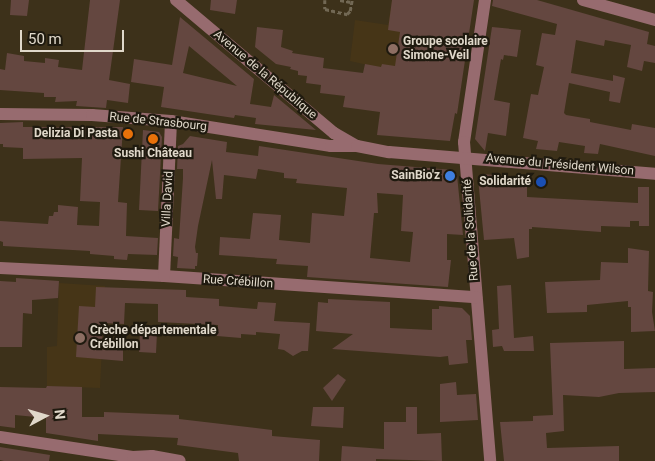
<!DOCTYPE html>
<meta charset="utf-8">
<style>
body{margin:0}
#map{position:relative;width:655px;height:461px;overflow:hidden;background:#3d311a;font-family:Roboto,sans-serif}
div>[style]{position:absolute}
.built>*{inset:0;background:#463517}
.building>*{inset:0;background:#644740}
.path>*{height:2.5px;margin-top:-1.25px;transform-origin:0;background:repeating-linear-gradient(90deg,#726854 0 4px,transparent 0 6.5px)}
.minor>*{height:12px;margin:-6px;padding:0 6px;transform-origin:6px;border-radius:6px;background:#976b6f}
.dots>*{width:14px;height:14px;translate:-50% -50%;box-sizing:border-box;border:2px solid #1f1a0f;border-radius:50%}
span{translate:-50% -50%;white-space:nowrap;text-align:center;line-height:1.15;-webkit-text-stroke:4.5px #1f1a0f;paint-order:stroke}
.poi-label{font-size:12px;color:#e0d8ca;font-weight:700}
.left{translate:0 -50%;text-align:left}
.right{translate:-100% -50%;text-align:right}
.street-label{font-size:12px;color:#e0d8ca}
.north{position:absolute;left:20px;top:391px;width:50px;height:50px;-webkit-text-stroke:4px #1f1a0f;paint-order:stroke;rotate:84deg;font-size:14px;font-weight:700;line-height:20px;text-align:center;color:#e0d8ca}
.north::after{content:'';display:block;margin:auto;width:18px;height:22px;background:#e0d8ca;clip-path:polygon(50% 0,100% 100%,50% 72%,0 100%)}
.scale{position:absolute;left:20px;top:30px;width:104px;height:22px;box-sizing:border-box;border:2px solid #e0d8ca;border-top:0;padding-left:6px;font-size:15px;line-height:18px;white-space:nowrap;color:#e0d8ca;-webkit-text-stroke:4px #1f1a0f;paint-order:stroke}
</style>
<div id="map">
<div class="built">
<div style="clip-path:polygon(392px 0,430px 79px,350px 61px,355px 20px,388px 25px)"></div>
<div style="clip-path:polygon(59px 283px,105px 286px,100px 388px,47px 386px,47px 347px,57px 346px)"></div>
</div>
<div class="building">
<div style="clip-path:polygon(11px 0,29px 0,27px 16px,10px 15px)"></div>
<div style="clip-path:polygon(90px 0,120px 0,109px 80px,130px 84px,128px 103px,107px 100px,106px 108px,76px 106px,77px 101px,55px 102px,56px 97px,44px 97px,44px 93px,0 90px,0 69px,5px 70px,7px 53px,24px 56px,24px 61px,45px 63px,45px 58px,59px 60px,58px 67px,82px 70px)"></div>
<div style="clip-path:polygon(211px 0,237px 0,235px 14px,210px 10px)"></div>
<div style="clip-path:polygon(392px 0,474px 0,457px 114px,455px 113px,450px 141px,377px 135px,380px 112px,343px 107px,345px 96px,320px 93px,321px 85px,306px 83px,307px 76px,298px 75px,298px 71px,290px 69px,291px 67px,276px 64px,255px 47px,257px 27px,283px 30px,281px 47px,293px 51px,292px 53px,324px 58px,323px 68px,363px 73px,365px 64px,381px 67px,382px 64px,395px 66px,400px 32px,388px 30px)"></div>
<div style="clip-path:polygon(493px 0,537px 0,649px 32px,647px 44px,655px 46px,655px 63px,644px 61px,642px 71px,627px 67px,631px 45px,605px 40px,604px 46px,576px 40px,571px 73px,613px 81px,613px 75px,625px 78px,620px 103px,609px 101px,610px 92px,569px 83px,564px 113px,566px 115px,590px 119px,590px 122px,631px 130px,632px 124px,655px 128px,655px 156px,600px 144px,598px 154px,584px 153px,585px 146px,559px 142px,557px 151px,536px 149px,538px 141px,523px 138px,531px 94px,538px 95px,544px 67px,536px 65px,542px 33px,555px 35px,557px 24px,492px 6px)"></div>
<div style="clip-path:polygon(evenodd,180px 17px,254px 79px,250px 104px,271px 107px,274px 95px,316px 130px,255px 124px,256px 118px,235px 115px,234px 118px,161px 107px,164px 87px,131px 82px,134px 59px,172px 65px,180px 17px,189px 46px,237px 86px,183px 73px,189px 46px)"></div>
<div style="clip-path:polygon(492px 27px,521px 30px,517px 57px,504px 55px,503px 60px,501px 59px,494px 100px,510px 103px,506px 136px,488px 133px,485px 151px,475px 139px)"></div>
<div style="clip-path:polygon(23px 122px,23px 127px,123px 127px,118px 202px,127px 203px,126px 236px,158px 238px,157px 255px,128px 254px,127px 260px,114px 259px,114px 256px,90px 254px,90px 251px,3px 246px,3px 242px,0 241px,0 221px,48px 224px,49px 216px,53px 216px,54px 212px,58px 212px,58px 205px,78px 207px,77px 225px,99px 226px,100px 202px,80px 201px,82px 158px,23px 159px,23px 148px,3px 147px,3px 144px,0 144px,0 123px)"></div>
<div style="clip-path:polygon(143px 130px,159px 132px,162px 137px,158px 211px,139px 210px)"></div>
<div style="clip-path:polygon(evenodd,190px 136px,227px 142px,226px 152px,258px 156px,259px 146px,378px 164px,453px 170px,457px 175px,463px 235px,447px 234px,447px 260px,451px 260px,448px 287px,307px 277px,308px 266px,276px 264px,277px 259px,219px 255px,220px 237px,250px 239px,253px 213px,281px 215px,279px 240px,310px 243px,312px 213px,344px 216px,347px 188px,296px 183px,297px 179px,284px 178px,284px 173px,258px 169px,256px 179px,224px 175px,222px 199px,216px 199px,212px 160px,198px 226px,195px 247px,196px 253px,198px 253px,197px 266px,195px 266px,195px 269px,177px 268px,178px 257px,173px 256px,174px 238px,179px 239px,183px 178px,183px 169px,177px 169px,178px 146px,183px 144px,190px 136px,377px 193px,403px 195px,401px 231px,413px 232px,410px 262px,370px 258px,374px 213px,378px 213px,377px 193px)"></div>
<div style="clip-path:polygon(483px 174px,527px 178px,527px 197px,638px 203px,638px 187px,649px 187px,649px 226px,639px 226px,639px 221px,630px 221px,630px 227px,601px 226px,601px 232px,532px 227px,532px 229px,529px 229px,529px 257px,517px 259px,514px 238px,484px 240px,478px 178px)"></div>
<div style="clip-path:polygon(628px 248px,649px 251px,648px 291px,653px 292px,652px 312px,655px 331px,631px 332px,631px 307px,628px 307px,628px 301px,587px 305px,587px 312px,547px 313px,545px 282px,600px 280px,601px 262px,628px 263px)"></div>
<div style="clip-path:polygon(16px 278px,59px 281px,58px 298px,32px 300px,32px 314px,23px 313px,22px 347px,0 347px,0 281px,16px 282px)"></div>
<div style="clip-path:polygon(511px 285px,514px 338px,533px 336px,534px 351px,504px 351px,502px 346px,493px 347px,492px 330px,499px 329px,497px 286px)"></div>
<div style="clip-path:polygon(96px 287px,186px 290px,186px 297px,219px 299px,219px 306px,257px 309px,258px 302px,276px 303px,274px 321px,310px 323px,308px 351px,302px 351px,293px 356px,284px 350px,278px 349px,280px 334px,256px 332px,256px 335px,241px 334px,241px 338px,217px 336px,218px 325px,158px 322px,158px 304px,125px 303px,124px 324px,103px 323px,102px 345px,108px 346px,108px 349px,123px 350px,123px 361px,76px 357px,79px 306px,95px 307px)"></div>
<div style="clip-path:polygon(328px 299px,390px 302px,390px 328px,432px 330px,432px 309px,439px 309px,439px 306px,462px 308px,470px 316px,472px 340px,466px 340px,468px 363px,449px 365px,448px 356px,440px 357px,332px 349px,353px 334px,316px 331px,318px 302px,328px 303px)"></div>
<div style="clip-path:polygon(140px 332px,157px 333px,156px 353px,139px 352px)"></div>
<div style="clip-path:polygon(624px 341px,624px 369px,655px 368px,655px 392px,619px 393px,599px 397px,563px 395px,564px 431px,546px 433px,547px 448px,619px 446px,619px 461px,504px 461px,500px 422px,533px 421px,533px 416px,553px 415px,550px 343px)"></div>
<div style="clip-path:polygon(338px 374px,346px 380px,332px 401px,323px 388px)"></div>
<div style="clip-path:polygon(456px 382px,457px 395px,476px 394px,478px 420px,440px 422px,440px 384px)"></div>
<div style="clip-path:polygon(47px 386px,82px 387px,82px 417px,104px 417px,104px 412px,179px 415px,179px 419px,272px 430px,272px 436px,320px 440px,319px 461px,239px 461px,238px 453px,177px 445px,178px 438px,98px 434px,98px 441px,46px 433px,46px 418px,15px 415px,15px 428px,0 426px,0 387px,46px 388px)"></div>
<div style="clip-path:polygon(313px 407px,344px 407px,343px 428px,311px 426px)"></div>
<div style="clip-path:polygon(406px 407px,417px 407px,417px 434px,441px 433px,442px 461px,376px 459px,376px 461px,341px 461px,342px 446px,384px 449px,384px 422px,406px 422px)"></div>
<div style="clip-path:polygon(0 447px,50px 455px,49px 461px,4px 461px,0 460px)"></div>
</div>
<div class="path">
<div style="left:325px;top:0;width:9px;rotate:90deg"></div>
<div style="left:325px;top:9px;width:23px;rotate:13deg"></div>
<div style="left:347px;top:14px;width:4px;rotate:-45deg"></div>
<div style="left:350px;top:11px;width:11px;rotate:-80deg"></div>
<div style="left:340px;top:0;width:11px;rotate:10deg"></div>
</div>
<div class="minor">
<div style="left:176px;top:0;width:207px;rotate:40.1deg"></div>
<div style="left:334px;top:133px;width:24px;rotate:30deg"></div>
<div style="left:485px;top:0;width:144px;rotate:98.4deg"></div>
<div style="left:464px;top:142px;width:320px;rotate:85.3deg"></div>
<div style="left:583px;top:0;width:75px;rotate:15.5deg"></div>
<div style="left:0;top:114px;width:92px;rotate:0.6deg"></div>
<div style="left:92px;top:115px;width:79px;rotate:4.3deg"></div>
<div style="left:171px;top:121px;width:162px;rotate:8.9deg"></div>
<div style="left:331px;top:146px;width:26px"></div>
<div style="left:357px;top:146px;width:33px;rotate:11deg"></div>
<div style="left:389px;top:152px;width:267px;rotate:4.7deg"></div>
<div style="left:0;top:268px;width:164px;rotate:2.8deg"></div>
<div style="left:164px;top:276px;width:313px;rotate:3.9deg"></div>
<div style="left:164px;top:276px;width:155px;rotate:-87.4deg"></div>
<div style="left:0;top:437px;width:134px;rotate:8.6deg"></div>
<div style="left:133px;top:457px;width:19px;rotate:-3deg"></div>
<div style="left:152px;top:456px;width:28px;rotate:10deg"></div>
</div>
<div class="dots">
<div style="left:393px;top:49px;background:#8d6e63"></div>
<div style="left:128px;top:134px;background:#e8710a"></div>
<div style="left:153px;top:139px;background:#e8710a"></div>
<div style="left:450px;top:176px;background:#3f7fe0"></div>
<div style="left:541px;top:182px;background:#1a4fb4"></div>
<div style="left:80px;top:338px;background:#8d6e63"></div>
</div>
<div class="poi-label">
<span class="left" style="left:403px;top:49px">Groupe scolaire<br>Simone-Veil</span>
<span class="right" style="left:118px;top:134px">Delizia Di Pasta</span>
<span style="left:153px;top:154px">Sushi Château</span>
<span class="right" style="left:440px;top:176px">SainBio'z</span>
<span class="right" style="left:531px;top:182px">Solidarité</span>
<span class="left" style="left:90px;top:338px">Crèche départementale<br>Crébillon</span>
</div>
<div class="street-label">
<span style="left:265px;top:75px;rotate:40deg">Avenue de la République</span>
<span style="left:158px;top:122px;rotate:6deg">Rue de Strasbourg</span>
<span style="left:560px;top:165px;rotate:5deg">Avenue du Président Wilson</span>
<span style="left:168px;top:199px;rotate:-87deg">Villa David</span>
<span style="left:471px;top:230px;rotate:-94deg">Rue de la Solidarité</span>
<span style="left:238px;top:282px;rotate:4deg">Rue Crébillon</span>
</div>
<div class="north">N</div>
<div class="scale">50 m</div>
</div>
